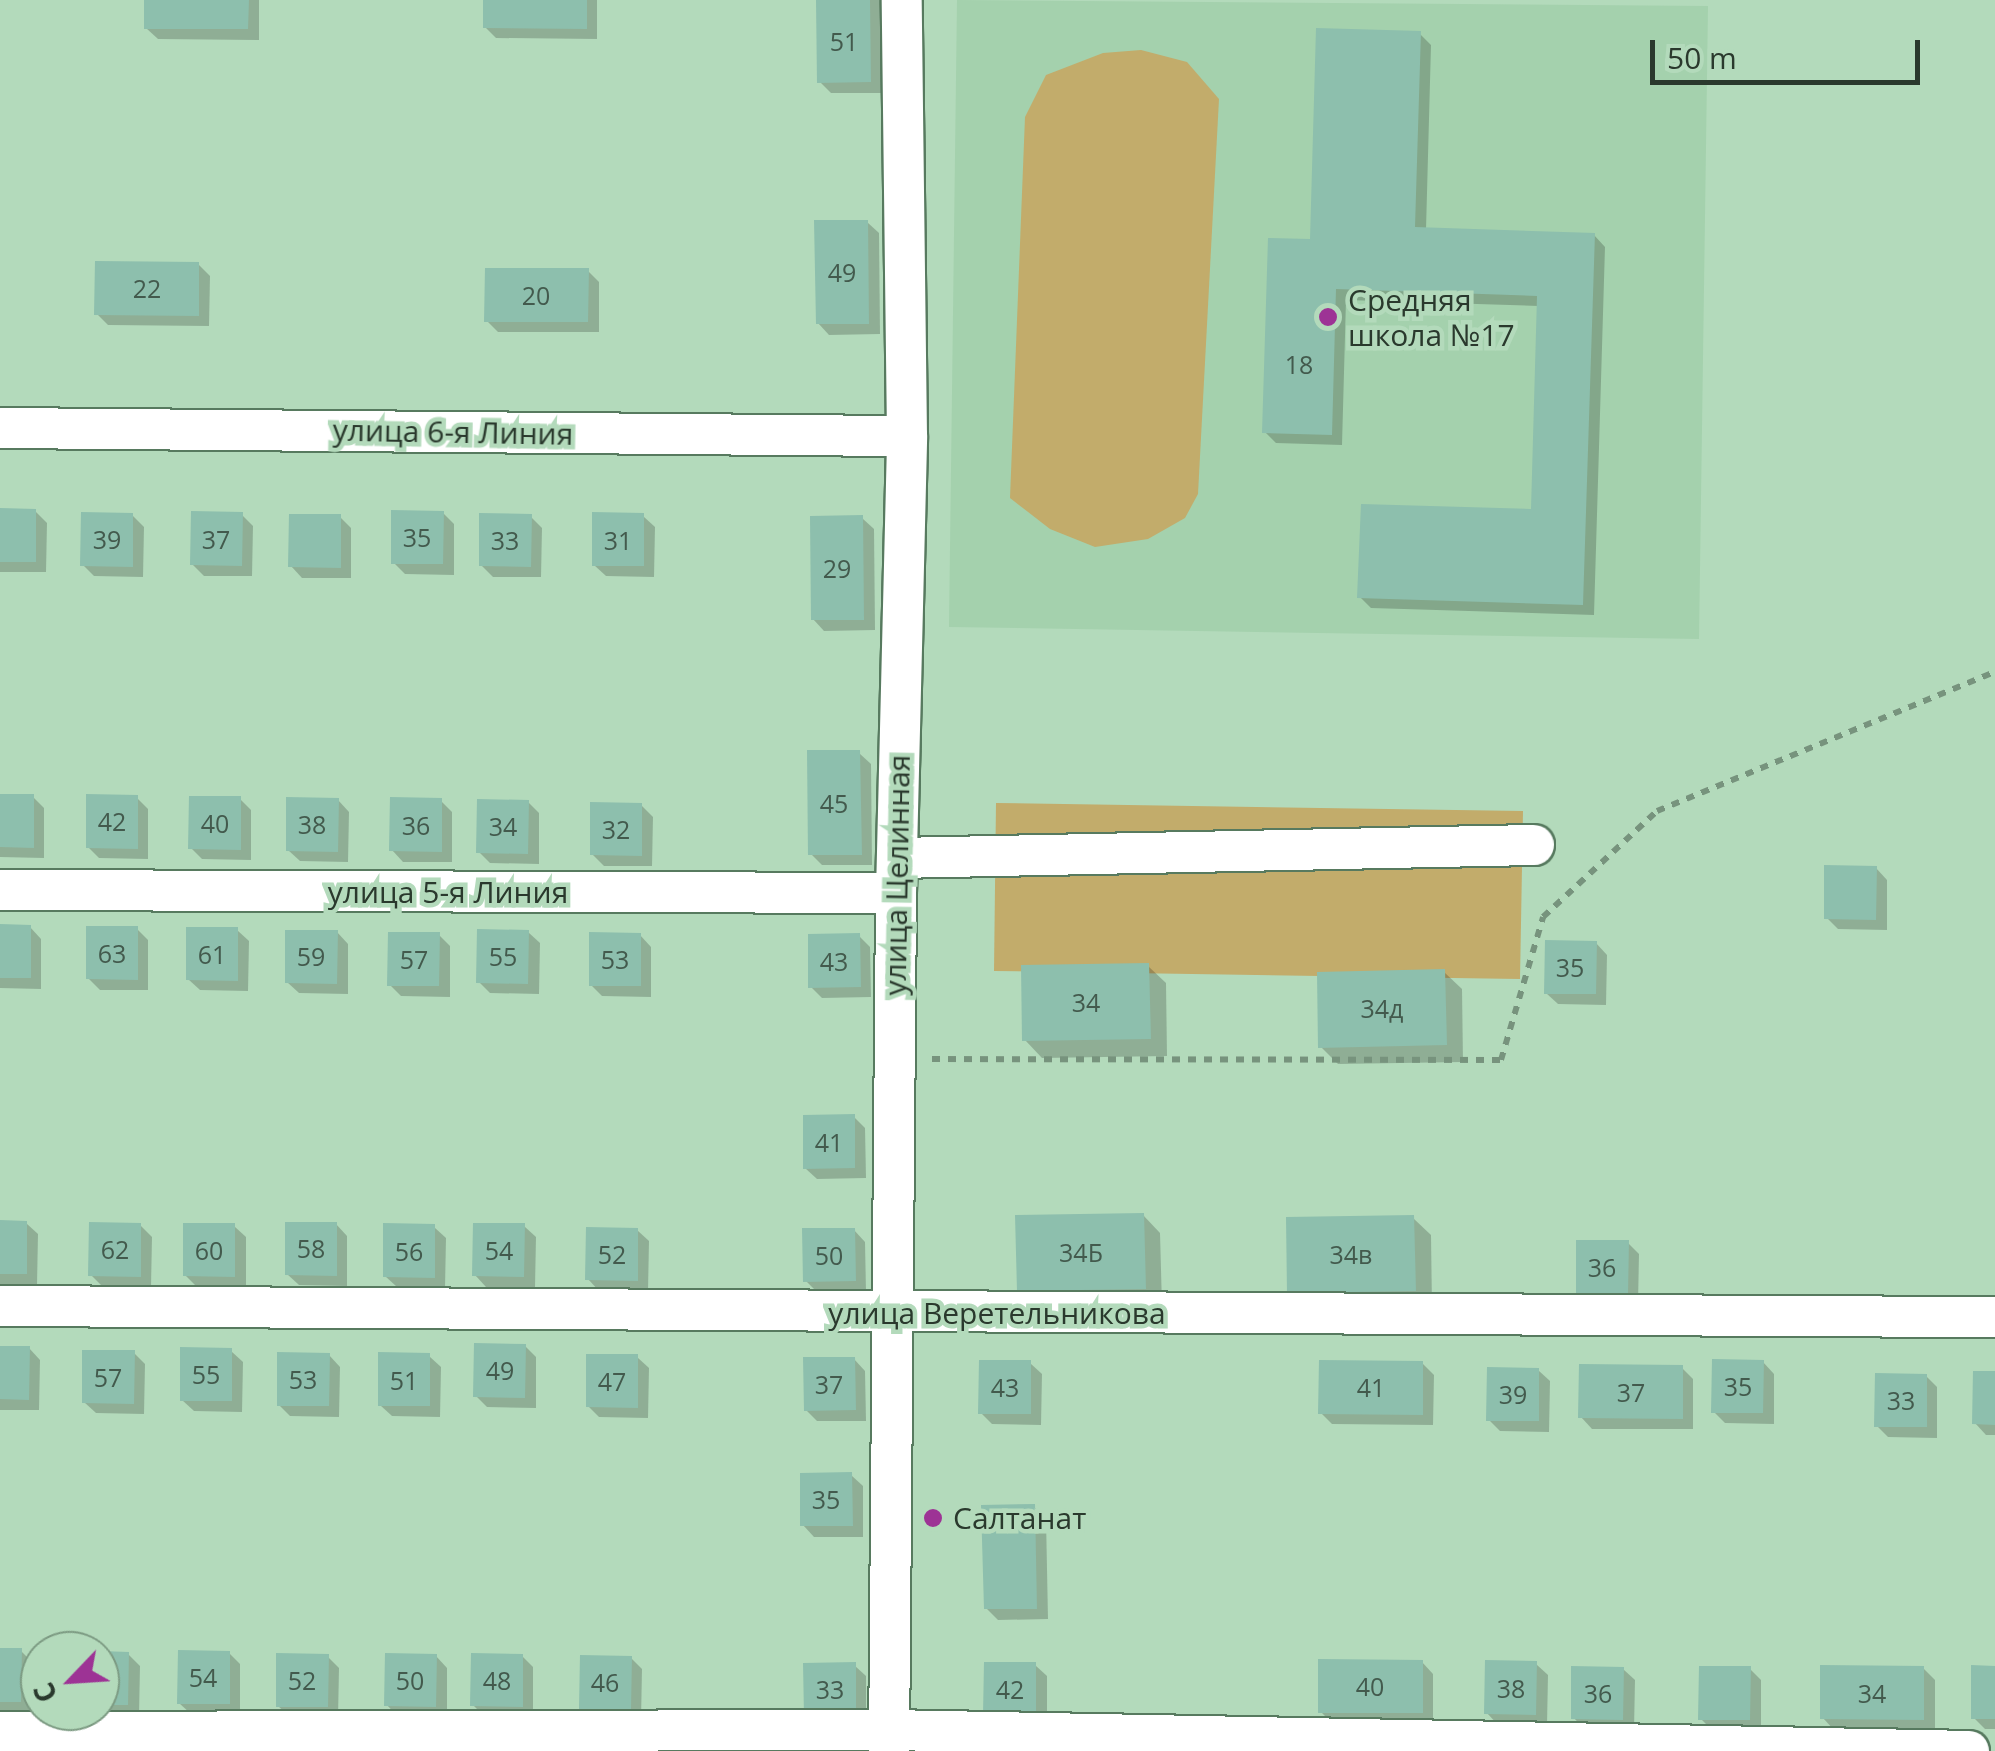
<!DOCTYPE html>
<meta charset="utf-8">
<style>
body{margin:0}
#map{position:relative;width:1995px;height:1751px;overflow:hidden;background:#b3dabb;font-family:"Open Sans",sans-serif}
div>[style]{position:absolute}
.built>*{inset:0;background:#a4d1ad}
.green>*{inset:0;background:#c2ac6b}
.shadow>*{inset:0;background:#0003}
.building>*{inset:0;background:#8dbfad}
.path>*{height:6px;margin-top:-3px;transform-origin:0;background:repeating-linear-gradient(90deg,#77937d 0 8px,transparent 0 16px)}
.roads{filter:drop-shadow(2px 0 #577a5f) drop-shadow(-2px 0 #577a5f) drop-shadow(0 2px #577a5f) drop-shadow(0 -2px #577a5f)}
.minor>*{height:40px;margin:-20px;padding:0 20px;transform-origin:20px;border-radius:20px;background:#fff}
.dots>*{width:28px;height:28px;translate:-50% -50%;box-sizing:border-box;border:5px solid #b3dabb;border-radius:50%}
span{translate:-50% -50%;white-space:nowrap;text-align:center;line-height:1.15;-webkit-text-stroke:9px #b3dabb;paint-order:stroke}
.number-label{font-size:25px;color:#435a4d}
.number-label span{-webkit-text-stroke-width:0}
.poi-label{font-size:30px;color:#2a392d}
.left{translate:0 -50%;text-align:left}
.street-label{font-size:30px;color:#2a392d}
.north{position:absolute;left:20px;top:1631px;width:100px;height:100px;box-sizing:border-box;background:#b3dabb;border:2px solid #7c9a82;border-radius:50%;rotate:245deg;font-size:28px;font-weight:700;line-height:40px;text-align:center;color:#2a392d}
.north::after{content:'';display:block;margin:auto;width:35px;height:45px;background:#9d3395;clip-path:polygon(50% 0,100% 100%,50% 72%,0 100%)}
.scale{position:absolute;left:1650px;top:40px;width:270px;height:45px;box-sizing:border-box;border:5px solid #2a392d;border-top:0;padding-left:12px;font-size:30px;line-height:35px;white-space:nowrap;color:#2a392d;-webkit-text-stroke:8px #b3dabb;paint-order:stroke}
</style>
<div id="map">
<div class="built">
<div style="clip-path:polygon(957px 0,1708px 6px,1699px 639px,949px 627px)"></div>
</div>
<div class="green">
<div style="clip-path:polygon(1141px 50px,1187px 62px,1219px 99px,1198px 494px,1185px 518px,1148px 539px,1095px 547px,1050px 529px,1010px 498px,1025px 117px,1046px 75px,1103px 53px)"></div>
<div style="clip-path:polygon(996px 803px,1523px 811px,1520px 979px,994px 971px)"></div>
</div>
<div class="shadow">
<div style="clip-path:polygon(147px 0,259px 0,259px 40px,158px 39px,146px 28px)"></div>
<div style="clip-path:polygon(485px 0,597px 0,597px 39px,496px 38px,485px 27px)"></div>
<div style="clip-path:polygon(819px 0,880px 0,881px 93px,831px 93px,820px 82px)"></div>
<div style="clip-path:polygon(1420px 34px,1431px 45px,1426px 230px,1594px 235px,1605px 247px,1594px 615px,1371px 608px,1360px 597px,1533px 512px,1539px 306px,1346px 300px,1342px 445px,1276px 443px,1265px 432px,1312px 242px)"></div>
<div style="clip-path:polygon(867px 222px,879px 233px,880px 334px,829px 335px,818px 323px)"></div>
<div style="clip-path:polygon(198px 264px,210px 276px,209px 326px,108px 325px,97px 314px)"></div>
<div style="clip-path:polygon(588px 271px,599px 282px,599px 332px,498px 332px,486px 320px)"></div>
<div style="clip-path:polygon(0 511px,35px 511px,47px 523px,46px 572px,0 572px)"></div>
<div style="clip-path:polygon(443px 513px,454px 524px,454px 575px,405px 574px,394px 563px)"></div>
<div style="clip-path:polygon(132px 515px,144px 527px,143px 577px,94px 576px,83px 565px)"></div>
<div style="clip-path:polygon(242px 515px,253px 526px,252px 576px,204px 576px,192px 564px)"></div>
<div style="clip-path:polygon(530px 516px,542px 528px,541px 577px,493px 577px,481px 565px)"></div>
<div style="clip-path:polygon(643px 516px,655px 527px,654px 577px,606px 576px,594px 565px)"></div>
<div style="clip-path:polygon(340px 517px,351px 528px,351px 578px,302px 578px,291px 566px)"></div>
<div style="clip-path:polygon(862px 518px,874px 529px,875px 630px,824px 631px,813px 619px)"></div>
<div style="clip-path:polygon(859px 753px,871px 764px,872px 865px,822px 865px,811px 854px)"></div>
<div style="clip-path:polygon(0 796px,33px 797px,44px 808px,44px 858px,0 857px)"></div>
<div style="clip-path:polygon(137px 798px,148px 809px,148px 859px,99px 858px,88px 847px)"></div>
<div style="clip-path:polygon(240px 799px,251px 810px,251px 860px,202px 859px,191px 848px)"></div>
<div style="clip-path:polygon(338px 800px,349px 812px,348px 862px,300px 861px,288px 850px)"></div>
<div style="clip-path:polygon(441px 801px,452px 812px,452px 862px,403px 862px,392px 850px)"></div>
<div style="clip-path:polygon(528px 802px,539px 813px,539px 864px,490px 863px,479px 852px)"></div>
<div style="clip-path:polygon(641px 805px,653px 817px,652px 866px,604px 866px,592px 854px)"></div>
<div style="clip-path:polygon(1876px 868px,1887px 880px,1887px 930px,1838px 929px,1827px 918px)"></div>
<div style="clip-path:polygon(0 927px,30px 927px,41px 939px,41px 989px,0 988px)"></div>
<div style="clip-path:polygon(137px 929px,148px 940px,148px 990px,100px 990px,88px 978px)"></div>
<div style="clip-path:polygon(237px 930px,249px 941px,248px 991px,200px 990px,188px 979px)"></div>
<div style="clip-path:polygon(337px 932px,348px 944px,348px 994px,299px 993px,287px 982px)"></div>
<div style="clip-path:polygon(528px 932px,540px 943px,539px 994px,490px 993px,479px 982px)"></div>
<div style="clip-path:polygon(439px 935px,450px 946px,450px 997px,401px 996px,390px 985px)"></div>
<div style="clip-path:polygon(640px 935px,651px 947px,651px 997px,602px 996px,591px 985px)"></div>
<div style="clip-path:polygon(859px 936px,870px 947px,871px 997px,822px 998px,811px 987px)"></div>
<div style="clip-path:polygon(1596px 943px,1607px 955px,1606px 1005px,1558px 1004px,1546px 993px)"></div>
<div style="clip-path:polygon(1148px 966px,1166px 983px,1167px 1056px,1042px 1058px,1025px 1040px)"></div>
<div style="clip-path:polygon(1444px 972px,1462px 989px,1463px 1062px,1338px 1064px,1321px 1047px)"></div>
<div style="clip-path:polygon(854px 1117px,865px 1128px,866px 1178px,817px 1179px,805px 1168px)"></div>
<div style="clip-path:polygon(1143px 1215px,1160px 1233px,1162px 1306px,1037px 1308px,1020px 1290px)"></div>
<div style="clip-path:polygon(1413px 1218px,1431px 1235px,1432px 1308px,1307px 1310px,1290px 1292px)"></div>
<div style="clip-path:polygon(0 1223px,26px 1223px,38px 1234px,37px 1285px,0 1284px)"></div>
<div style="clip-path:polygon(336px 1224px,347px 1236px,347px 1286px,299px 1285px,287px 1274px)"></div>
<div style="clip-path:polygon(140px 1225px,152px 1237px,151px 1287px,102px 1286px,91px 1275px)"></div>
<div style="clip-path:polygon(234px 1226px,246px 1237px,246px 1287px,197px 1287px,185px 1275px)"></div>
<div style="clip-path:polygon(524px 1226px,536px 1237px,535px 1287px,486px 1287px,475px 1275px)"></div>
<div style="clip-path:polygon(434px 1227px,446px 1238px,445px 1288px,397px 1287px,385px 1276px)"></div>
<div style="clip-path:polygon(637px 1230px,649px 1241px,648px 1291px,599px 1291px,588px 1279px)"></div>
<div style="clip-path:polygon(854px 1230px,865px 1242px,866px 1292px,817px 1292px,806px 1281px)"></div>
<div style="clip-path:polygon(1628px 1243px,1639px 1254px,1638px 1304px,1590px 1304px,1578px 1292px)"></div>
<div style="clip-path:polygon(525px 1346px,536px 1357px,536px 1408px,487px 1407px,476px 1396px)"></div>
<div style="clip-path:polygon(0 1348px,29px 1348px,40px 1360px,39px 1410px,0 1410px)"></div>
<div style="clip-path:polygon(231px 1351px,243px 1362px,242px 1412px,194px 1411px,182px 1400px)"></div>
<div style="clip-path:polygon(134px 1353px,145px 1364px,144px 1414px,96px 1413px,84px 1402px)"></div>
<div style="clip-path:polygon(329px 1355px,340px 1367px,339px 1417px,290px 1416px,279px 1405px)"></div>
<div style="clip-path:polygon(429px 1356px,441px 1367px,440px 1417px,392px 1416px,380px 1405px)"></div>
<div style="clip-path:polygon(637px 1357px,649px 1368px,648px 1418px,599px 1417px,588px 1406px)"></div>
<div style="clip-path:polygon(854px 1359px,865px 1371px,866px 1421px,817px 1421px,806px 1410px)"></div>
<div style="clip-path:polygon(1763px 1362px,1774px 1374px,1774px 1424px,1725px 1423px,1714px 1412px)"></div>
<div style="clip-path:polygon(1030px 1363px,1042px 1374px,1041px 1425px,992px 1424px,981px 1413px)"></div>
<div style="clip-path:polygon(1422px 1363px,1434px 1375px,1433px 1425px,1332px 1424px,1321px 1413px)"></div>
<div style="clip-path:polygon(1682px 1368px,1693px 1379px,1693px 1429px,1592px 1429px,1581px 1417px)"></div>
<div style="clip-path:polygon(1538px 1370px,1550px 1381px,1549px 1432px,1500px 1431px,1489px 1420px)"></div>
<div style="clip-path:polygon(1995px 1373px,1995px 1435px,1986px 1435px,1975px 1423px)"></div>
<div style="clip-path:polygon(1926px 1376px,1937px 1387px,1937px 1438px,1888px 1437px,1877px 1426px)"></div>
<div style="clip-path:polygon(851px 1475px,863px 1486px,863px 1537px,814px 1537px,803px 1525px)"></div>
<div style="clip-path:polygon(1034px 1507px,1046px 1518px,1048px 1619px,998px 1620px,986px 1608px)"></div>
<div style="clip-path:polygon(0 1651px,21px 1651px,32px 1662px,31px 1712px,0 1712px)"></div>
<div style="clip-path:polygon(229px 1653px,240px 1664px,240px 1714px,191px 1714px,179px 1703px)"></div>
<div style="clip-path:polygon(100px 1654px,128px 1654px,140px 1666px,139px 1716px,90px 1715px,86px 1711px,100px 1711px)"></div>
<div style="clip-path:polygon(436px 1656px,447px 1668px,447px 1717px,398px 1717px,387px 1705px)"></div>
<div style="clip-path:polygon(522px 1656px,533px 1667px,533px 1717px,484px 1716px,473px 1705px)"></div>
<div style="clip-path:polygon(328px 1657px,339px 1668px,338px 1718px,290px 1717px,278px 1706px)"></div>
<div style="clip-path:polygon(631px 1658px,642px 1669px,641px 1720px,593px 1719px,581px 1708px)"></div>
<div style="clip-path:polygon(1422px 1662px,1433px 1674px,1433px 1724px,1332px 1723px,1321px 1712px)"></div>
<div style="clip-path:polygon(987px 1664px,1035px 1665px,1047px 1676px,1047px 1726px)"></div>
<div style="clip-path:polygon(1536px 1664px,1548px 1675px,1547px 1725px,1498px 1725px,1487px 1713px)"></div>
<div style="clip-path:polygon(854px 1665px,866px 1676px,866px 1726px,818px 1727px)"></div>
<div style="clip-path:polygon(1923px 1668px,1935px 1680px,1935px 1730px,1834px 1730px,1823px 1718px)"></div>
<div style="clip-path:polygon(1995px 1668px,1995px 1729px,1985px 1729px,1974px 1718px)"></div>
<div style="clip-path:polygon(1623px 1669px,1635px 1680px,1634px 1730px,1585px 1730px,1574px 1718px)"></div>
<div style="clip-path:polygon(1750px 1669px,1761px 1680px,1761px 1731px,1712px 1730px,1701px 1719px)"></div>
</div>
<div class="building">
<div style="clip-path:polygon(144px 0,249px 0,248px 29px,144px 29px)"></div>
<div style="clip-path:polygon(483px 0,587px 0,587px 29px,483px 28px)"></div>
<div style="clip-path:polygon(816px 0,870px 0,871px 82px,817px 83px)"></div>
<div style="clip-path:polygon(1316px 28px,1421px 31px,1415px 227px,1595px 233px,1583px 605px,1357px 598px,1361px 504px,1531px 509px,1537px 296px,1336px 289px,1332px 435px,1262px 433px,1268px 238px,1310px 239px)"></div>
<div style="clip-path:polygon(814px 220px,868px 220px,869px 324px,816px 324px)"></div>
<div style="clip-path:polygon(95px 261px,199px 262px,199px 316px,94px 315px)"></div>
<div style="clip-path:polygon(485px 268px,589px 268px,588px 322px,484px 322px)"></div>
<div style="clip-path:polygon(0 508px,36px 509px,36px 562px,0 562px)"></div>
<div style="clip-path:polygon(391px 510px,444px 511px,443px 564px,391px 564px)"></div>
<div style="clip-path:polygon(191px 511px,243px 512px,242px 566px,190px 565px)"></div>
<div style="clip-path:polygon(81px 512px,133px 513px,133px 567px,80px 566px)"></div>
<div style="clip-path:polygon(592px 512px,644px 513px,644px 566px,592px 566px)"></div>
<div style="clip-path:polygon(479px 513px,532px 514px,531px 567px,479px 566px)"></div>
<div style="clip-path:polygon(289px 514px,341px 514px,341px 568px,288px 567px)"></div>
<div style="clip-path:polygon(863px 515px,864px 620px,811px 620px,810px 516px)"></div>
<div style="clip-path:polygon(807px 750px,860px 750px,862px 855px,808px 855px)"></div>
<div style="clip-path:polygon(0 794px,34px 794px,34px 848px,0 847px)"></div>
<div style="clip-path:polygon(86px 794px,138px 795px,138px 849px,86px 848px)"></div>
<div style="clip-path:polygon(189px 796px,241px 796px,241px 850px,188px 849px)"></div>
<div style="clip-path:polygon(286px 797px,339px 798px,338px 852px,286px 851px)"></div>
<div style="clip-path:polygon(390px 797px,442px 798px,442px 852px,389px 851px)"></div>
<div style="clip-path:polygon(477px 799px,529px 800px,528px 854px,476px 853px)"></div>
<div style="clip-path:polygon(590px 802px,642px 803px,642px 856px,590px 855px)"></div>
<div style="clip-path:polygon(1824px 865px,1877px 866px,1876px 920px,1824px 919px)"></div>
<div style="clip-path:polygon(0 924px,31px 925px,31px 978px,0 978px)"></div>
<div style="clip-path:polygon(86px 926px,138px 926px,138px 980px,86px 979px)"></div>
<div style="clip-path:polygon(186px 927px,238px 927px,238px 981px,186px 980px)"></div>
<div style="clip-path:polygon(477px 929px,529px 930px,528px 984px,476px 983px)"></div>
<div style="clip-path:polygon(285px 930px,338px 930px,337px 984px,285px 983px)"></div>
<div style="clip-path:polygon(388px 932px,440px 932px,439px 986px,387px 986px)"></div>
<div style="clip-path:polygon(589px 932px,641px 933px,641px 986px,589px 986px)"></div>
<div style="clip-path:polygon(860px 933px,861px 987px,808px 988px,808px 934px)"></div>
<div style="clip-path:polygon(1545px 940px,1597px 941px,1596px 994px,1544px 994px)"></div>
<div style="clip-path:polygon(1149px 963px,1151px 1039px,1022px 1041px,1021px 965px)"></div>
<div style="clip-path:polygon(1445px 969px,1447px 1045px,1318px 1048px,1317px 972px)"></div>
<div style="clip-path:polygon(855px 1114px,855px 1168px,803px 1169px,803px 1115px)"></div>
<div style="clip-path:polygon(1144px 1213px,1146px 1289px,1017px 1291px,1015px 1215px)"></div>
<div style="clip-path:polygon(1414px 1215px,1416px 1291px,1287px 1293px,1286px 1217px)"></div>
<div style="clip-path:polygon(0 1220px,27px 1221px,27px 1274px,0 1274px)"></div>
<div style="clip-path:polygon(89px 1222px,141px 1223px,141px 1277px,88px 1276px)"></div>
<div style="clip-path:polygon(285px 1222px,337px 1222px,337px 1276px,285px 1275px)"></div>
<div style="clip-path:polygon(183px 1223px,235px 1223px,235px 1277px,183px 1276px)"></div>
<div style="clip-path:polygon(383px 1223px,435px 1224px,435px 1278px,383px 1277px)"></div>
<div style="clip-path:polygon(473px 1223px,525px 1223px,524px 1277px,472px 1276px)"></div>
<div style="clip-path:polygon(586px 1227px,638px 1228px,638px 1281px,585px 1280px)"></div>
<div style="clip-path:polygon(802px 1228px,855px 1228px,856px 1281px,803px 1282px)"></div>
<div style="clip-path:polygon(1576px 1240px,1629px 1240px,1628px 1294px,1576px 1293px)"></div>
<div style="clip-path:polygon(474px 1343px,526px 1344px,525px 1398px,473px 1397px)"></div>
<div style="clip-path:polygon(0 1346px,30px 1346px,29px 1400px,0 1399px)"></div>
<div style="clip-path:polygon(180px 1347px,232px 1348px,232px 1401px,180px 1401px)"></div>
<div style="clip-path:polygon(82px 1350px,135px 1350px,134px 1404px,82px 1403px)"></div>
<div style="clip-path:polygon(277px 1352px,330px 1353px,329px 1406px,277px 1406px)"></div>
<div style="clip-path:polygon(378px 1352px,430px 1353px,430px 1406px,378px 1406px)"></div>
<div style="clip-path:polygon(586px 1354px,638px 1354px,638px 1408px,586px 1407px)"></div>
<div style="clip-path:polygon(803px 1357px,855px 1357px,856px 1410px,804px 1411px)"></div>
<div style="clip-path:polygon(1712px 1359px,1764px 1360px,1763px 1413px,1711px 1413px)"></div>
<div style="clip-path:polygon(979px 1360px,1031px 1360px,1031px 1414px,978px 1414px)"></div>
<div style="clip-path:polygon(1319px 1360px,1423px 1361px,1423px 1415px,1318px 1414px)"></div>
<div style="clip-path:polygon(1579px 1364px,1683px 1365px,1683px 1419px,1578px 1418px)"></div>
<div style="clip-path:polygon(1487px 1367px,1539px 1368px,1539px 1421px,1486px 1421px)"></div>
<div style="clip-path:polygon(1973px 1371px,1995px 1371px,1995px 1425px,1972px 1424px)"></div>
<div style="clip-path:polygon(1875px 1373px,1927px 1374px,1927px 1427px,1874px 1427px)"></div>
<div style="clip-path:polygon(852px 1472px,853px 1526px,800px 1526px,800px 1473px)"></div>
<div style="clip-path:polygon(1035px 1504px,1037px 1609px,984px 1609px,981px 1505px)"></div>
<div style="clip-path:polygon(0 1648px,22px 1648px,21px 1702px,0 1702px)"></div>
<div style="clip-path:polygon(178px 1650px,230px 1651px,230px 1704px,177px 1704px)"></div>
<div style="clip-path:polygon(100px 1651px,129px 1652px,128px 1705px,100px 1705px)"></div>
<div style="clip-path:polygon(276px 1653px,329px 1654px,328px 1707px,276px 1707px)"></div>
<div style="clip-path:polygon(385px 1653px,437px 1654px,436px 1707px,384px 1706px)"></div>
<div style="clip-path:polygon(471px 1653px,523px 1654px,523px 1707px,470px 1706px)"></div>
<div style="clip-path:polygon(580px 1655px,632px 1656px,631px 1709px,579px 1709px)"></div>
<div style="clip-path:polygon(1318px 1659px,1423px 1660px,1423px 1713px,1318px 1713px)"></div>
<div style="clip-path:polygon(1485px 1660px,1537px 1661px,1536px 1715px,1484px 1714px)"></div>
<div style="clip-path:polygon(856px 1662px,856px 1716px,804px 1716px,803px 1663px)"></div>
<div style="clip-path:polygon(984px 1662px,1036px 1662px,1036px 1716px,983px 1715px)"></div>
<div style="clip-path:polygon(1820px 1665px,1924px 1666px,1924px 1720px,1820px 1719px)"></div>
<div style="clip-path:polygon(1971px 1665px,1995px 1666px,1995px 1719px,1971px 1719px)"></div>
<div style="clip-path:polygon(1571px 1666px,1624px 1667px,1623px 1720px,1571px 1719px)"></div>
<div style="clip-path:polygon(1699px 1666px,1751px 1666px,1750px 1720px,1698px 1720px)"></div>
</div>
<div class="path">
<div style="left:932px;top:1059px;width:569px;rotate:0.1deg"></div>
<div style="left:1501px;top:1060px;width:149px;rotate:-73.6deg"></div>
<div style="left:1543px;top:917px;width:156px;rotate:-42.9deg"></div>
<div style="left:1657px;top:811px;width:365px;rotate:-22.4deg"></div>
</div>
<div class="roads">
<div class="minor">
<div style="left:0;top:428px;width:907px;rotate:0.51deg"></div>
<div style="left:897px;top:858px;width:637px;rotate:-1.17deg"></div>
<div style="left:0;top:890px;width:896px;rotate:0.19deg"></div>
<div style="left:0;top:1306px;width:1995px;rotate:0.32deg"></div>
<div style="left:0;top:1732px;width:889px;rotate:-0.13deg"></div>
<div style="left:889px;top:1730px;width:1080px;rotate:1.11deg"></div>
<div style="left:889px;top:1751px;width:858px;rotate:-89.53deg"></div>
<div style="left:896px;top:893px;width:457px;rotate:-88.6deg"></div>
<div style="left:907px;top:436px;width:436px;rotate:-90.7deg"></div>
</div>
</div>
<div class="dots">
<div style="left:1328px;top:317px;background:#9d3395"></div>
<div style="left:933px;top:1518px;background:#9d3395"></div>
</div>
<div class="number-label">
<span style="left:844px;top:41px">51</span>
<span style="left:842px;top:272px">49</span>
<span style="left:147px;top:288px">22</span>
<span style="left:536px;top:295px">20</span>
<span style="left:1299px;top:364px">18</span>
<span style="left:417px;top:537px">35</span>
<span style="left:107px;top:539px">39</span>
<span style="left:216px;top:539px">37</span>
<span style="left:505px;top:540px">33</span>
<span style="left:618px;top:540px">31</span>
<span style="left:837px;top:568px">29</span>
<span style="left:834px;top:803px">45</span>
<span style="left:112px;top:821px">42</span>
<span style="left:215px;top:823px">40</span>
<span style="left:312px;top:824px">38</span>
<span style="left:416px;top:825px">36</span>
<span style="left:503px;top:826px">34</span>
<span style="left:616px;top:829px">32</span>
<span style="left:112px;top:953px">63</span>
<span style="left:212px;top:954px">61</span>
<span style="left:311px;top:956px">59</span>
<span style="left:503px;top:956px">55</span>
<span style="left:414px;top:959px">57</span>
<span style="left:615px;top:959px">53</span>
<span style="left:834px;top:961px">43</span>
<span style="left:1570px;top:967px">35</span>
<span style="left:1086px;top:1002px">34</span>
<span style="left:1382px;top:1008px">34д</span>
<span style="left:829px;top:1142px">41</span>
<span style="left:311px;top:1248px">58</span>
<span style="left:115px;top:1249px">62</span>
<span style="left:209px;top:1250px">60</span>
<span style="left:499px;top:1250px">54</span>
<span style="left:409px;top:1251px">56</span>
<span style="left:1081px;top:1252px">34Б</span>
<span style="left:612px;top:1254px">52</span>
<span style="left:1351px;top:1254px">34в</span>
<span style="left:829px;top:1255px">50</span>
<span style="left:1602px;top:1267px">36</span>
<span style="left:500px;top:1370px">49</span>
<span style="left:206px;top:1374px">55</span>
<span style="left:108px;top:1377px">57</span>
<span style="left:303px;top:1379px">53</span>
<span style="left:404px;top:1380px">51</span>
<span style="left:612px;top:1381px">47</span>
<span style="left:829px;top:1384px">37</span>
<span style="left:1738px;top:1386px">35</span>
<span style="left:1005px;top:1387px">43</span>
<span style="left:1371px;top:1387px">41</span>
<span style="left:1631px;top:1392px">37</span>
<span style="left:1513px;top:1394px">39</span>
<span style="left:1901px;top:1400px">33</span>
<span style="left:826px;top:1499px">35</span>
<span style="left:203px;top:1677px">54</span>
<span style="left:302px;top:1680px">52</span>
<span style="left:410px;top:1680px">50</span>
<span style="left:497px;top:1680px">48</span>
<span style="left:605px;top:1682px">46</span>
<span style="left:1370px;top:1686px">40</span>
<span style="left:1511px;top:1688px">38</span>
<span style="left:830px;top:1689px">33</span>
<span style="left:1010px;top:1689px">42</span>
<span style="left:1598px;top:1693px">36</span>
<span style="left:1872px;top:1693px">34</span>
</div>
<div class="poi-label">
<span class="left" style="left:1348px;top:317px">Средняя<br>школа №17</span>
<span class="left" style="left:953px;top:1518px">Салтанат</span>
</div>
<div class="street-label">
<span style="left:453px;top:432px;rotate:1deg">улица 6-я Линия</span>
<span style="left:897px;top:875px;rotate:-89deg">улица Целинная</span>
<span style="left:448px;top:892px">улица 5-я Линия</span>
<span style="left:997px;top:1313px">улица Веретельникова</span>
</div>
<div class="north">С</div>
<div class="scale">50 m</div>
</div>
